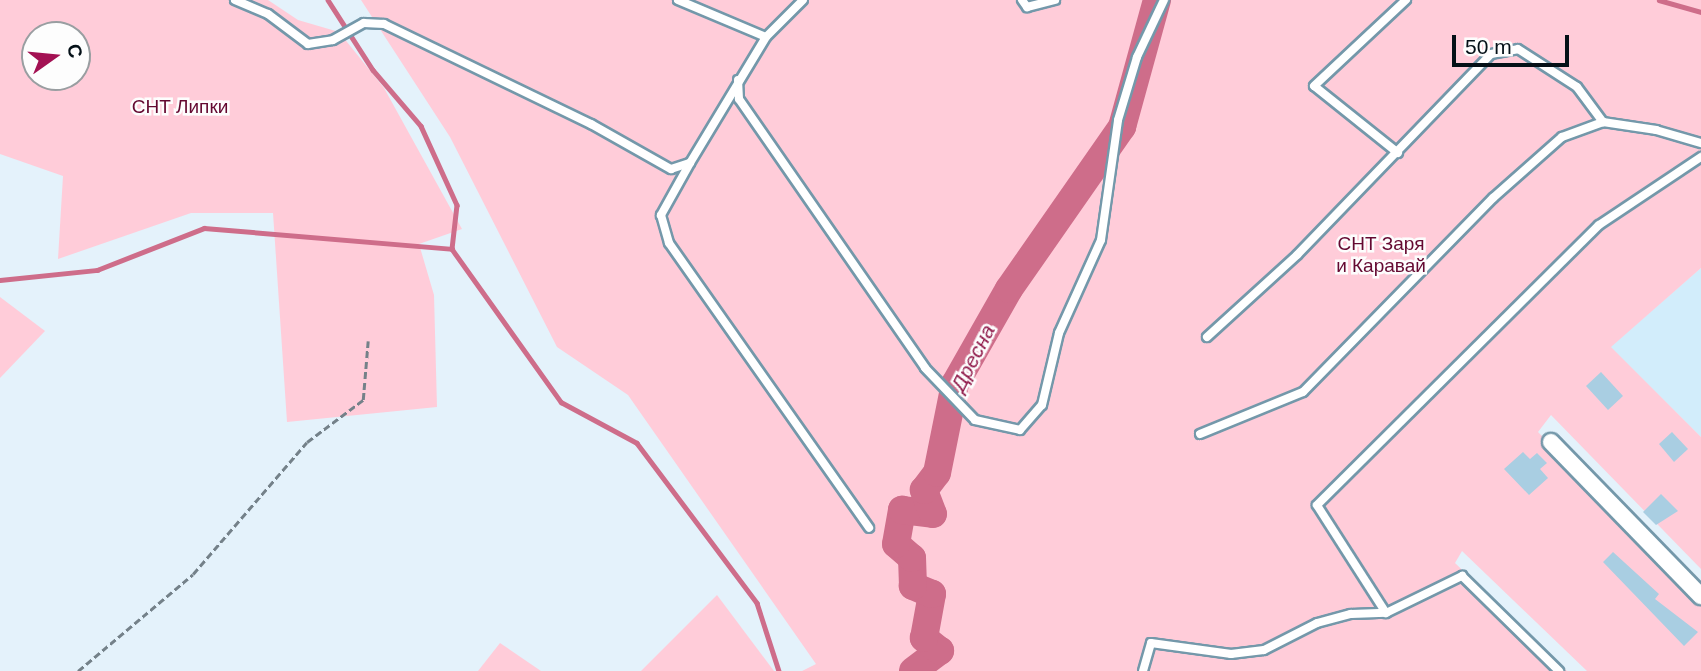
<!DOCTYPE html>
<meta charset="utf-8">
<style>
body{margin:0}
#map{position:relative;width:1701px;height:671px;overflow:hidden;background:#e4f2fb;font-family:Helvetica,sans-serif}
div>[style]{position:absolute}
.built>*{inset:0;background:#d2edfb}
.green>*{inset:0;background:#ffccd9}
.stream>*{height:4.5px;margin:-2.25px;padding:0 2.25px;transform-origin:2.25px;border-radius:2.25px;background:#ce6d8a}
.river>*{height:28px;margin:-14px;padding:0 14px;transform-origin:14px;border-radius:14px;background:#ce6d8a}
.building>*{inset:0;background:#a9cee2}
.path>*{height:2.5px;margin-top:-1.25px;transform-origin:0;background:repeating-linear-gradient(90deg,#748189 0 7px,transparent 0 10.5px)}
.roads{filter:drop-shadow(2px 0 #7498aa) drop-shadow(-2px 0 #7498aa) drop-shadow(0 2px #7498aa) drop-shadow(0 -2px #7498aa)}
.service>*{height:8px;margin:-4px;padding:0 4px;transform-origin:4px;border-radius:4px;background:#fff}
.minor>*{height:16px;margin:-8px;padding:0 8px;transform-origin:8px;border-radius:8px;background:#fff}
span{translate:-50% -50%;white-space:nowrap;text-align:center;line-height:1.15;-webkit-text-stroke:5px #fdfdfd;paint-order:stroke}
.park-label{font-size:19px;color:#640931}
.water-label{font-size:21px;color:#901b4b;font-style:italic}
.north{position:absolute;left:21px;top:21px;width:70px;height:70px;box-sizing:border-box;background:#fdfdfd;border:2px solid #999ea1;border-radius:50%;rotate:75deg;font-size:19px;font-weight:700;line-height:28px;text-align:center;color:#041017}
.north::after{content:'';display:block;margin:auto;width:24px;height:32px;background:#a31153;clip-path:polygon(50% 0,100% 100%,50% 72%,0 100%)}
.scale{position:absolute;left:1452px;top:35px;width:117px;height:32px;box-sizing:border-box;border:4px solid #041017;border-top:0;padding-left:9px;font-size:21px;line-height:24px;white-space:nowrap;color:#041017;-webkit-text-stroke:5px #fdfdfd;paint-order:stroke}
</style>
<div id="map">
<div class="built">
<div style="clip-path:polygon(1701px 268px,1701px 437px,1610px 347px)"></div>
</div>
<div class="green">
<div style="clip-path:polygon(evenodd,0 0,268px 0,298px 20px,339px 32px,384px 88px,462px 229px,419px 244px,434px 295px,437px 407px,287px 422px,273px 213px,191px 213px,58px 259px,63px 176px,0 154px,0 0,35px 35px,77px 35px,77px 77px,35px 77px,35px 35px)"></div>
<div style="clip-path:polygon(361px 0,1701px 0,1701px 268px,1611px 347px,1701px 437px,1701px 569px,1551px 415px,1538px 432px,1701px 597px,1701px 671px,1587px 671px,1462px 551px,1455px 563px,1567px 671px,802px 671px,816px 664px,628px 395px,557px 347px,450px 137px)"></div>
<div style="clip-path:polygon(0 297px,45px 331px,0 378px)"></div>
<div style="clip-path:polygon(717px 595px,774px 671px,641px 671px)"></div>
<div style="clip-path:polygon(500px 643px,541px 671px,478px 671px)"></div>
</div>
<div class="stream">
<div style="left:328px;top:0;width:83px;rotate:57.3deg"></div>
<div style="left:373px;top:70px;width:74px;rotate:49.4deg"></div>
<div style="left:421px;top:126px;width:87px;rotate:65.5deg"></div>
<div style="left:457px;top:205px;width:44px;rotate:96.5deg"></div>
<div style="left:1659px;top:0;width:44px;rotate:15.9deg"></div>
<div style="left:0;top:280px;width:98px;rotate:-5.9deg"></div>
<div style="left:97px;top:270px;width:115px;rotate:-21.4deg"></div>
<div style="left:204px;top:228px;width:249px;rotate:4.8deg"></div>
<div style="left:452px;top:249px;width:188px;rotate:54.5deg"></div>
<div style="left:561px;top:402px;width:86px;rotate:28.3deg"></div>
<div style="left:637px;top:443px;width:200px;rotate:53.1deg"></div>
<div style="left:757px;top:603px;width:71px;rotate:72.1deg"></div>
</div>
<div class="river">
<div style="left:913px;top:671px;width:34px;rotate:-37deg"></div>
<div style="left:940px;top:651px;width:21px;rotate:-141deg"></div>
<div style="left:924px;top:638px;width:45px;rotate:-79.7deg"></div>
<div style="left:932px;top:594px;width:21px;rotate:-157deg"></div>
<div style="left:913px;top:586px;width:28px;rotate:-92deg"></div>
<div style="left:912px;top:558px;width:21px;rotate:-139deg"></div>
<div style="left:896px;top:544px;width:35px;rotate:-80deg"></div>
<div style="left:902px;top:510px;width:31px;rotate:7deg"></div>
<div style="left:933px;top:514px;width:26px;rotate:-111deg"></div>
<div style="left:924px;top:490px;width:21px;rotate:-53deg"></div>
<div style="left:937px;top:473px;width:91px;rotate:-78.6deg"></div>
<div style="left:955px;top:384px;width:109px;rotate:-60.4deg"></div>
<div style="left:1009px;top:289px;width:198px;rotate:-55.1deg"></div>
<div style="left:1122px;top:127px;width:132px;rotate:-74.6deg"></div>
</div>
<div class="building">
<div style="clip-path:polygon(1601px 372px,1623px 396px,1608px 410px,1586px 386px)"></div>
<div style="clip-path:polygon(1672px 432px,1688px 449px,1674px 462px,1659px 444px)"></div>
<div style="clip-path:polygon(1523px 452px,1530px 459px,1537px 453px,1547px 463px,1540px 469px,1548px 478px,1529px 495px,1504px 469px)"></div>
<div style="clip-path:polygon(1661px 494px,1678px 511px,1656px 525px,1643px 512px)"></div>
<div style="clip-path:polygon(1613px 552px,1659px 594px,1655px 599px,1698px 632px,1684px 646px,1603px 562px)"></div>
</div>
<div class="path">
<div style="left:78px;top:671px;width:150px;rotate:-40.1deg"></div>
<div style="left:193px;top:574px;width:174px;rotate:-49.2deg"></div>
<div style="left:307px;top:442px;width:70px;rotate:-36.9deg"></div>
<div style="left:363px;top:400px;width:59px;rotate:-85.2deg"></div>
</div>
<div class="roads">
<div class="service">
<div style="left:235px;top:0;width:36px;rotate:23deg"></div>
<div style="left:268px;top:14px;width:50px;rotate:36.9deg"></div>
<div style="left:308px;top:44px;width:25px;rotate:-9deg"></div>
<div style="left:333px;top:40px;width:35px;rotate:-29deg"></div>
<div style="left:364px;top:23px;width:20px;rotate:3deg"></div>
<div style="left:384px;top:24px;width:230px;rotate:25.8deg"></div>
<div style="left:591px;top:124px;width:92px;rotate:29.4deg"></div>
<div style="left:671px;top:169px;width:20px;rotate:-18deg"></div>
<div style="left:690px;top:163px;width:147px;rotate:-58.9deg"></div>
<div style="left:766px;top:37px;width:52px;rotate:-45deg"></div>
<div style="left:678px;top:0;width:95px;rotate:22.8deg"></div>
<div style="left:1022px;top:0;width:9px;rotate:54deg"></div>
<div style="left:1027px;top:7px;width:29px;rotate:-14deg"></div>
<div style="left:738px;top:80px;width:19px;rotate:87deg"></div>
<div style="left:739px;top:99px;width:327px;rotate:55.3deg"></div>
<div style="left:925px;top:368px;width:72px;rotate:46.1deg"></div>
<div style="left:975px;top:420px;width:46px;rotate:12.5deg"></div>
<div style="left:1020px;top:430px;width:33px;rotate:-49deg"></div>
<div style="left:1042px;top:405px;width:74px;rotate:-76.7deg"></div>
<div style="left:1059px;top:333px;width:102px;rotate:-65.7deg"></div>
<div style="left:1101px;top:240px;width:121px;rotate:-81.9deg"></div>
<div style="left:1118px;top:120px;width:66px;rotate:-73.2deg"></div>
<div style="left:1137px;top:57px;width:63px;rotate:-64.7deg"></div>
<div style="left:1398px;top:153px;width:107px;rotate:-141.4deg"></div>
<div style="left:1314px;top:86px;width:126px;rotate:-43.1deg"></div>
<div style="left:690px;top:163px;width:60px;rotate:119.1deg"></div>
<div style="left:661px;top:215px;width:29px;rotate:74deg"></div>
<div style="left:669px;top:243px;width:348px;rotate:54.9deg"></div>
<div style="left:1207px;top:337px;width:122px;rotate:-42.3deg"></div>
<div style="left:1297px;top:255px;width:279px;rotate:-46deg"></div>
<div style="left:1491px;top:54px;width:27px;rotate:-10deg"></div>
<div style="left:1518px;top:49px;width:70px;rotate:32.8deg"></div>
<div style="left:1577px;top:87px;width:44px;rotate:53.4deg"></div>
<div style="left:1200px;top:434px;width:111px;rotate:-22.2deg"></div>
<div style="left:1303px;top:392px;width:272px;rotate:-45.6deg"></div>
<div style="left:1493px;top:198px;width:92px;rotate:-41.5deg"></div>
<div style="left:1562px;top:137px;width:44px;rotate:-20.1deg"></div>
<div style="left:1603px;top:122px;width:54px;rotate:8.6deg"></div>
<div style="left:1656px;top:130px;width:47px;rotate:16.1deg"></div>
<div style="left:1386px;top:613px;width:128px;rotate:-122.6deg"></div>
<div style="left:1317px;top:505px;width:397px;rotate:-44.8deg"></div>
<div style="left:1599px;top:225px;width:123px;rotate:-33.7deg"></div>
<div style="left:1143px;top:671px;width:29px;rotate:-74deg"></div>
<div style="left:1151px;top:643px;width:81px;rotate:7.8deg"></div>
<div style="left:1231px;top:654px;width:33px;rotate:-7deg"></div>
<div style="left:1264px;top:650px;width:59px;rotate:-27deg"></div>
<div style="left:1317px;top:623px;width:35px;rotate:-15deg"></div>
<div style="left:1351px;top:614px;width:35px;rotate:-2deg"></div>
<div style="left:1386px;top:613px;width:85px;rotate:-26deg"></div>
<div style="left:1462px;top:576px;width:136px;rotate:44.4deg"></div>
</div>
<div class="minor">
<div style="left:1551px;top:442px;width:215px;rotate:45.8deg"></div>
</div>
</div>
<div class="park-label">
<span style="left:180px;top:107px">СНТ Липки</span>
<span style="left:1381px;top:255px">СНТ Заря<br>и Каравай</span>
</div>
<div class="water-label">
<span style="left:973px;top:358px;rotate:-63deg">Дресна</span>
</div>
<div class="north">С</div>
<div class="scale">50 m</div>
</div>
